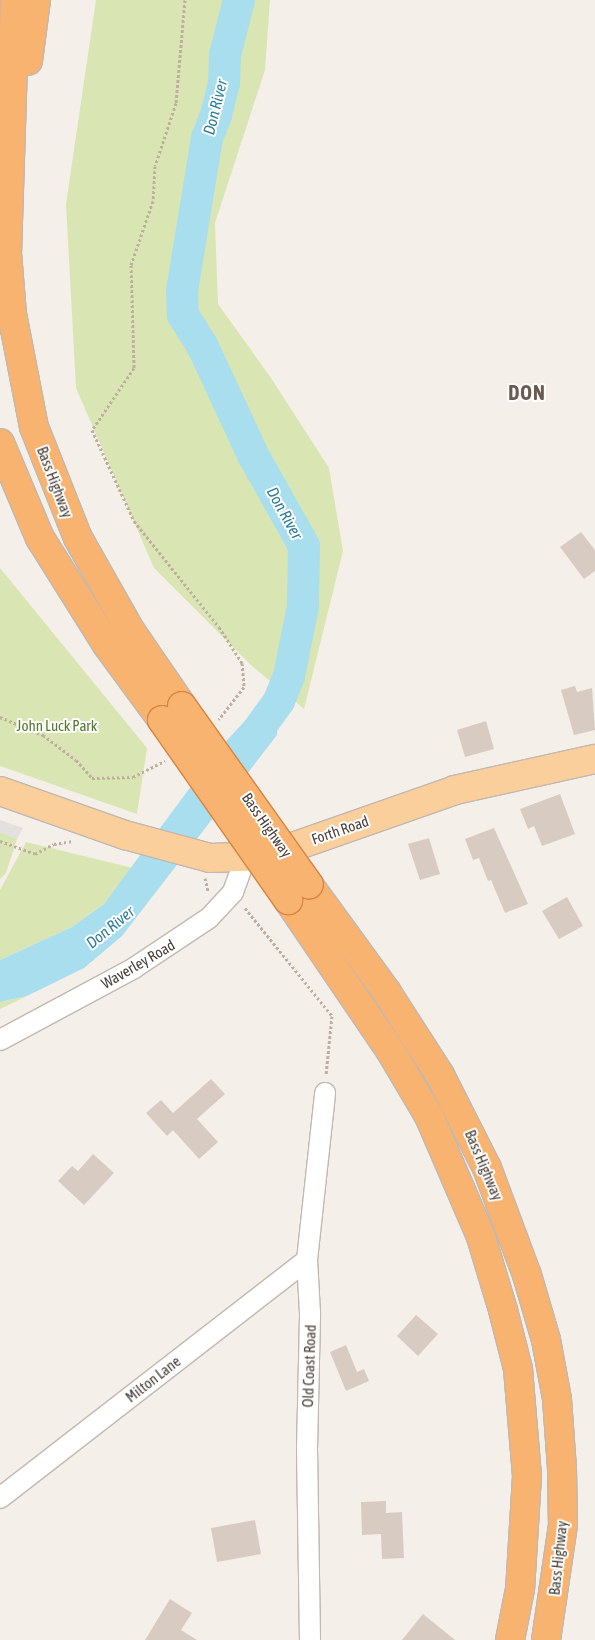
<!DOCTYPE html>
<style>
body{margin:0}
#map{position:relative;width:595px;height:1640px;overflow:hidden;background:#f4efe9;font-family:"Asap Condensed",sans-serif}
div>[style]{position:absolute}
.green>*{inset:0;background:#d9e6b4}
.parking>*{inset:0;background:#e3e0de}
.water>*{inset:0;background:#a9deee}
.river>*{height:32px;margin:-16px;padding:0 16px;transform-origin:16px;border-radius:16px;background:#a9deee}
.building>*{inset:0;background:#d8ccc2}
.path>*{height:3px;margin-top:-1.5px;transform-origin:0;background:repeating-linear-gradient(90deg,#c0ae9e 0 2.5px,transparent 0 5px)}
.roads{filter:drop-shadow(1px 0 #c2b8af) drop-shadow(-1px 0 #c2b8af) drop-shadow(0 1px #c2b8af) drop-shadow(0 -1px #c2b8af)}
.street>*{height:20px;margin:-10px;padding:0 10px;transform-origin:10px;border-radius:10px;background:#fff}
.primary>*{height:28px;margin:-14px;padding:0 14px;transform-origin:14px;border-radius:14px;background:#facf9c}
.highway>*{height:28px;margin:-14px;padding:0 14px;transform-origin:14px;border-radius:14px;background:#f8b370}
.bridges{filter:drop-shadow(1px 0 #d88540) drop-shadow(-1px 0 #d88540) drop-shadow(0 1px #d88540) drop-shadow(0 -1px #d88540)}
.highway-bridge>*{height:28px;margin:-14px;padding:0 14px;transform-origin:14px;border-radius:14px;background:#f8b370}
span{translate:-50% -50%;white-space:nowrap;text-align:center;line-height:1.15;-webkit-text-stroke:4px #fff;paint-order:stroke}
.street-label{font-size:15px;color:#483f38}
.park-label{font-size:15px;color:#56782d}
.water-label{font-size:16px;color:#2f7e98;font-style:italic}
.district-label{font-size:20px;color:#6a5b4f;font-weight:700;letter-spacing:1px}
</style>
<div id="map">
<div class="green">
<div style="clip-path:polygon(96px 0,270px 0,265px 70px,215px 223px,218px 304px,271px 378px,329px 468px,343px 551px,304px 709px,253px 667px,154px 568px,76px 388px,66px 204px)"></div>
<div style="clip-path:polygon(0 568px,147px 748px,137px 814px,0 766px)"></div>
<div style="clip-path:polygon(0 832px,17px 839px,6px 873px,0 879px)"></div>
<div style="clip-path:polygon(26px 842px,133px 868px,104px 904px,72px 927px,0 960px,0 890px)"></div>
<div style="clip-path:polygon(27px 996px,0 1009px,0 1002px)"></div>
</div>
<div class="parking">
<div style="clip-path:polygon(0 820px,23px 828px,17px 839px,0 832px)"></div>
</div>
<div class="water">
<div style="clip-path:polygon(279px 701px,277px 735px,122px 936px,84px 968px,27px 996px,0 1002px,0 960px,72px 927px,104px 904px,217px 751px,255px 710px)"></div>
</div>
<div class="river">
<div style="left:239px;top:0;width:57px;rotate:104.3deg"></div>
<div style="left:225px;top:55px;width:28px;rotate:92deg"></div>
<div style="left:224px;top:83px;width:33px;rotate:104deg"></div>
<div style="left:216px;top:115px;width:25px;rotate:111deg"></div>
<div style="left:207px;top:138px;width:154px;rotate:99.3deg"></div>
<div style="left:182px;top:290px;width:25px;rotate:88deg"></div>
<div style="left:183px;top:315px;width:36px;rotate:58deg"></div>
<div style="left:202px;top:345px;width:121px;rotate:65.1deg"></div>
<div style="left:253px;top:455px;width:104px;rotate:60.7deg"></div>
<div style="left:304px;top:546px;width:60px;rotate:91deg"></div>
<div style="left:303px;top:606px;width:71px;rotate:101.3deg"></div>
<div style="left:289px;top:676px;width:27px;rotate:112deg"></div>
<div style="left:279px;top:701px;width:44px;rotate:125.8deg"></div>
</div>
<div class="building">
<div style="clip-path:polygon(581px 532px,595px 550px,595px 571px,584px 579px,560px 547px)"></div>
<div style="clip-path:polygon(575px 686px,577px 692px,592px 688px,595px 730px,574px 735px,561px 690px)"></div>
<div style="clip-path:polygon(486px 721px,494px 749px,465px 757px,457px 730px)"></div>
<div style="clip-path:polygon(560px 794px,575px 834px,542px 846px,534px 826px,528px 829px,520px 809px)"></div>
<div style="clip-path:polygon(494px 828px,528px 904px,505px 913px,491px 880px,488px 881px,479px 858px,473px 860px,465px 839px)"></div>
<div style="clip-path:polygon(429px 838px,440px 874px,420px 880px,408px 844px)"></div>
<div style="clip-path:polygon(567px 897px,583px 926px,559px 939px,542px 911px)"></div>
<div style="clip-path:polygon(211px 1079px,225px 1094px,197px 1119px,218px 1142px,199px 1159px,173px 1130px,167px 1136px,146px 1113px,161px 1100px,173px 1113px)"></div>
<div style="clip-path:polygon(93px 1154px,114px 1173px,84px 1205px,58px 1181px,72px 1166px,78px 1171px)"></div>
<div style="clip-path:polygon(416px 1315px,438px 1334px,418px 1356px,397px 1336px)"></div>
<div style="clip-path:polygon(346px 1345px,357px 1372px,364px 1369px,369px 1381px,346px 1391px,330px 1352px)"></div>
<div style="clip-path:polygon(386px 1501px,386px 1513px,402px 1512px,404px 1558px,382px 1559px,381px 1534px,362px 1535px,361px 1502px)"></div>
<div style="clip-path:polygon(255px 1520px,261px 1554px,217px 1562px,211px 1528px)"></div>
<div style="clip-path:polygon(170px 1599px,192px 1613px,181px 1630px,197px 1640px,145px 1640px)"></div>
<div style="clip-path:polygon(423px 1614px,455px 1640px,402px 1640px)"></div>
</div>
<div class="path">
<div style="left:185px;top:0;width:103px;rotate:95deg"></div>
<div style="left:176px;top:103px;width:66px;rotate:108.4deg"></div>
<div style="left:155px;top:166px;width:35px;rotate:93deg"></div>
<div style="left:153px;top:201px;width:68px;rotate:109deg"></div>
<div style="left:131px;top:265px;width:103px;rotate:88.3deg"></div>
<div style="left:134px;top:368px;width:75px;rotate:124.1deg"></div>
<div style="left:92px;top:430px;width:100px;rotate:65.2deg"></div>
<div style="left:134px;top:521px;width:136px;rotate:51.3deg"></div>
<div style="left:219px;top:627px;width:43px;rotate:57.4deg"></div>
<div style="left:242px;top:663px;width:24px;rotate:85deg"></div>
<div style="left:244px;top:687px;width:41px;rotate:128deg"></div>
<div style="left:0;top:717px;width:47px;rotate:22.7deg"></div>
<div style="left:43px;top:735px;width:41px;rotate:37.1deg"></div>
<div style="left:76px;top:760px;width:24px;rotate:48deg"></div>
<div style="left:92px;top:778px;width:41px;rotate:-1.4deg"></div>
<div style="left:133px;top:777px;width:36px;rotate:-27deg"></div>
<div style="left:0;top:841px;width:37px;rotate:20deg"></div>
<div style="left:35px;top:854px;width:21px;rotate:-28deg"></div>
<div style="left:54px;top:844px;width:20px;rotate:-9deg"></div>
<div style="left:205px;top:878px;width:13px;rotate:77deg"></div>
<div style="left:245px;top:908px;width:139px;rotate:51.1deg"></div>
<div style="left:332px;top:1016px;width:59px;rotate:95.8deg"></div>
</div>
<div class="roads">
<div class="street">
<div style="left:0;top:1040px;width:152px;rotate:-28.2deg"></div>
<div style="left:134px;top:968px;width:90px;rotate:-33.7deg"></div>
<div style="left:209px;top:918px;width:35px;rotate:-47deg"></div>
<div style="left:233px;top:892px;width:27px;rotate:-70deg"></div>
<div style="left:242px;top:867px;width:10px;rotate:-96deg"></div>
<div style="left:0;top:1498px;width:388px;rotate:-37.8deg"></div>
<div style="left:310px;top:1640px;width:191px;rotate:-90.9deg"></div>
<div style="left:307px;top:1449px;width:136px;rotate:-88.7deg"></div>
<div style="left:310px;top:1313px;width:53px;rotate:-93.2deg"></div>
<div style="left:307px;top:1260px;width:168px;rotate:-83.8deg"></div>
</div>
<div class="primary">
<div style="left:0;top:791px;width:133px;rotate:19.4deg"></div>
<div style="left:125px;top:835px;width:88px;rotate:15.1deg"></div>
<div style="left:210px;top:858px;width:57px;rotate:-2deg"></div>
<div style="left:267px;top:856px;width:199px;rotate:-19.3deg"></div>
<div style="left:455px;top:790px;width:143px;rotate:-12.5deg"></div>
</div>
<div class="highway">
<div style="left:15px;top:0;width:253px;rotate:91.8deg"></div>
<div style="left:7px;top:253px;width:61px;rotate:85.3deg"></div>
<div style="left:12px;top:314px;width:115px;rotate:79deg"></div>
<div style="left:34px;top:427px;width:119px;rotate:68.4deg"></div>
<div style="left:78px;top:538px;width:106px;rotate:60.5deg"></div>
<div style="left:130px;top:630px;width:92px;rotate:55.6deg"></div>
<div style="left:28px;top:61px;width:62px;rotate:-82.5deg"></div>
<div style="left:0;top:443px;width:103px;rotate:67.2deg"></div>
<div style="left:40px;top:538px;width:126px;rotate:57.9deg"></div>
<div style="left:107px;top:645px;width:93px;rotate:53.7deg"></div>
<div style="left:309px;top:885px;width:131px;rotate:54deg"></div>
<div style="left:386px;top:991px;width:100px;rotate:57.3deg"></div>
<div style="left:440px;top:1075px;width:104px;rotate:63.2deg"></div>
<div style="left:487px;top:1168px;width:114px;rotate:69.5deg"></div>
<div style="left:527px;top:1275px;width:68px;rotate:73.7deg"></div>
<div style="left:546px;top:1340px;width:60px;rotate:79.4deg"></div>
<div style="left:557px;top:1399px;width:70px;rotate:85.9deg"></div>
<div style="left:562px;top:1469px;width:56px;rotate:89deg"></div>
<div style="left:563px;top:1525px;width:116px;rotate:98.4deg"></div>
<div style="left:288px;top:900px;width:181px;rotate:55.8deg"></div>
<div style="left:390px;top:1050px;width:77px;rotate:59.4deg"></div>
<div style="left:429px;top:1116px;width:132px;rotate:66.7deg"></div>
<div style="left:481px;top:1237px;width:76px;rotate:73.2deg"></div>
<div style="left:503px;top:1310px;width:61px;rotate:75.7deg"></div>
<div style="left:518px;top:1369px;width:107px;rotate:85.2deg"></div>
<div style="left:527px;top:1476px;width:113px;rotate:93.5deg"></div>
<div style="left:520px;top:1589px;width:52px;rotate:101.1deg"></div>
</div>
</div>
<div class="bridges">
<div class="highway-bridge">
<div style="left:182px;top:706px;width:219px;rotate:54.6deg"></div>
<div style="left:162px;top:720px;width:220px;rotate:55deg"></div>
</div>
</div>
<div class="street-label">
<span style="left:55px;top:482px;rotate:69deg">Bass Highway</span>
<span style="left:267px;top:825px;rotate:55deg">Bass Highway</span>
<span style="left:340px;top:830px;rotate:-19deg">Forth Road</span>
<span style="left:138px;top:964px;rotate:-30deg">Waverley Road</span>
<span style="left:484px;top:1165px;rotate:67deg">Bass Highway</span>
<span style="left:309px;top:1366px;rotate:-88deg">Old Coast Road</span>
<span style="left:153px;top:1379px;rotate:-38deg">Milton Lane</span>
<span style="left:558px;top:1558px;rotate:-84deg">Bass Highway</span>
</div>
<div class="park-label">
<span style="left:57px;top:726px">John Luck Park</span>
</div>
<div class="water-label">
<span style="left:215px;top:107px;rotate:-76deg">Don River</span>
<span style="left:285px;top:513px;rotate:61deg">Don River</span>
<span style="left:110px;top:927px;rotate:-39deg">Don River</span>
</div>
<div class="district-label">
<span style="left:527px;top:392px">DON</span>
</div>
</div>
